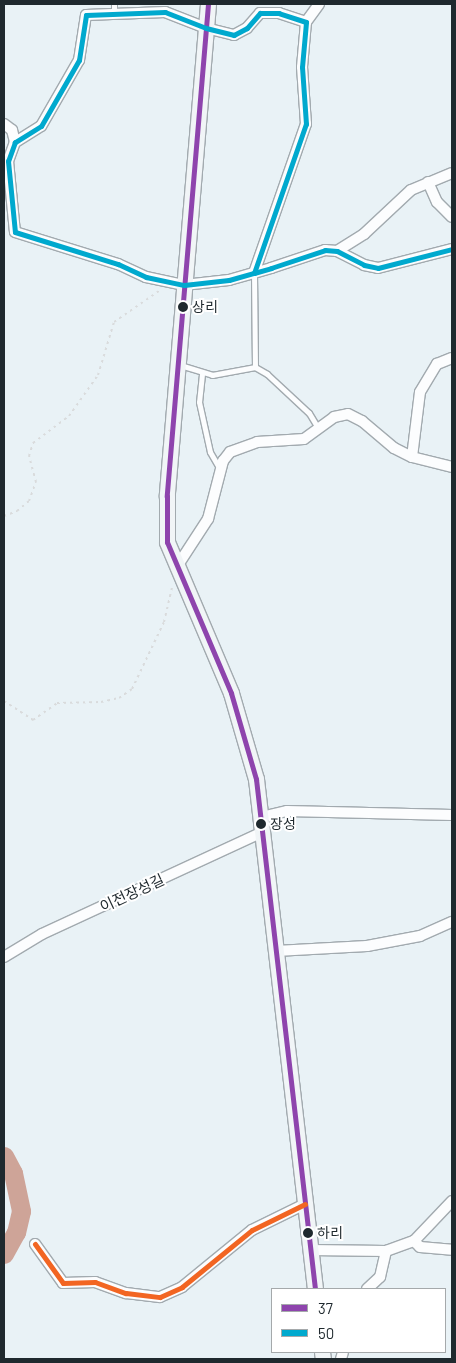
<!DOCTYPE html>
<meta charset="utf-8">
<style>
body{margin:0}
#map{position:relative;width:456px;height:1363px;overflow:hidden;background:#e9f2f6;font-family:Barlow,"Noto Sans KR",sans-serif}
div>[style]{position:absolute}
.river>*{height:19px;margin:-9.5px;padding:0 9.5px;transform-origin:9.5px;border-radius:9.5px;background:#cea498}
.path>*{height:2px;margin-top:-1px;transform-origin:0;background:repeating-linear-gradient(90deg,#d9dbdc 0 2.5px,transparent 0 6.5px)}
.roads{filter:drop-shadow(1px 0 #a2aaaf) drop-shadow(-1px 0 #a2aaaf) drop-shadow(0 1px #a2aaaf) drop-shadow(0 -1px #a2aaaf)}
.lane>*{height:5px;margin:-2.5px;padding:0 2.5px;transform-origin:2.5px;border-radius:2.5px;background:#fcfdfe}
.street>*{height:10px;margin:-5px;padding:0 5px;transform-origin:5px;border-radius:5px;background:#fcfdfe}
.secondary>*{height:15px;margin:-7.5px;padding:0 7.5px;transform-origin:7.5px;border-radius:7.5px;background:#f1f5f7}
.bus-1>*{height:5px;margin:-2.5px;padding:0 2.5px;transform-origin:2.5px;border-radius:2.5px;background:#8e44ad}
.bus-2>*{height:5px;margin:-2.5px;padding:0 2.5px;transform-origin:2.5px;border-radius:2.5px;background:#00a9ce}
.bus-3>*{height:5px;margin:-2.5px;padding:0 2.5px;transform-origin:2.5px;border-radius:2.5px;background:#f26522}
.dots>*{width:14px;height:14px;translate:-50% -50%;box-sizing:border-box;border:2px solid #fff;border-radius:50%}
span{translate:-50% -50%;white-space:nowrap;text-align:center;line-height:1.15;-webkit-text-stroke:4px #fff;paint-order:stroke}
.bus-label{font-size:14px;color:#1f292e}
.left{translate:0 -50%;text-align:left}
.street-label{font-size:15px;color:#1f292e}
.frame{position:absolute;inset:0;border:5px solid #1f292e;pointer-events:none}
.legend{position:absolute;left:271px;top:1288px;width:175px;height:65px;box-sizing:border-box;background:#fff;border:1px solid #a5a9ab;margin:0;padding:6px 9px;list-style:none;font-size:15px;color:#1f292e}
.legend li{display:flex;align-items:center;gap:10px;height:25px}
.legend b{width:25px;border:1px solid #a5a9ab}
</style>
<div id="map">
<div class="river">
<div style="left:4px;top:1156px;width:19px;rotate:62deg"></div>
<div style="left:13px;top:1173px;width:39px;rotate:78deg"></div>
<div style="left:21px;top:1211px;width:22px;rotate:103deg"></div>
<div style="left:16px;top:1232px;width:25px;rotate:119deg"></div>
</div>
<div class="path">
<div style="left:4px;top:516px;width:14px;rotate:-21deg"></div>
<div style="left:17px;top:511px;width:16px;rotate:-40deg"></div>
<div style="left:29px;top:501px;width:20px;rotate:-70deg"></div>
<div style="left:36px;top:482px;width:27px;rotate:-105deg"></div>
<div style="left:29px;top:456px;width:14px;rotate:-73deg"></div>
<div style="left:33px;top:443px;width:45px;rotate:-36.9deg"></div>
<div style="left:69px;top:416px;width:50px;rotate:-54.7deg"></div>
<div style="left:98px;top:375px;width:55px;rotate:-73.2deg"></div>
<div style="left:114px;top:322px;width:55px;rotate:-34.6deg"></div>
<div style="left:4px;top:701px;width:35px;rotate:33deg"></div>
<div style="left:33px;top:720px;width:29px;rotate:-35deg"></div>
<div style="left:57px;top:703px;width:44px;rotate:-1.3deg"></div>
<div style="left:101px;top:702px;width:18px;rotate:-13deg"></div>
<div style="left:119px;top:698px;width:16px;rotate:-35deg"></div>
<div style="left:132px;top:689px;width:74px;rotate:-64.5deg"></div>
<div style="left:164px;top:622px;width:36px;rotate:-77deg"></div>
</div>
<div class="roads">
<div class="lane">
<div style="left:114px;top:4px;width:8px;rotate:90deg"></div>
<div style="left:254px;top:273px;width:94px;rotate:89.4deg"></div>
<div style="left:180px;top:365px;width:34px;rotate:17deg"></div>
<div style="left:212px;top:375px;width:44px;rotate:-10.5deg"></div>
<div style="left:255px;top:367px;width:14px;rotate:30deg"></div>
<div style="left:267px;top:374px;width:57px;rotate:42.9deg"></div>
<div style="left:309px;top:413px;width:17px;rotate:59deg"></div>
<div style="left:202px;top:374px;width:28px;rotate:96deg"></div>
<div style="left:199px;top:402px;width:51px;rotate:77.6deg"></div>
<div style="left:210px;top:452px;width:20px;rotate:60deg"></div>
</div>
<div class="street">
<div style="left:306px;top:22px;width:22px;rotate:-54deg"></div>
<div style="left:4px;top:124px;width:10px;rotate:37deg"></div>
<div style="left:12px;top:130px;width:12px;rotate:76deg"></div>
<div style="left:428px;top:182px;width:22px;rotate:66deg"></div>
<div style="left:437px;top:202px;width:21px;rotate:45deg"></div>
<div style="left:337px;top:251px;width:32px;rotate:-32deg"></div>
<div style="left:364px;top:234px;width:64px;rotate:-43.1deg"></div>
<div style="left:411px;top:190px;width:44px;rotate:-22.5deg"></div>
<div style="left:254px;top:273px;width:158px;rotate:-70.8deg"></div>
<div style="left:306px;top:124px;width:57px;rotate:-94deg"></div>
<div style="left:302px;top:67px;width:45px;rotate:-84.9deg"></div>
<div style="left:306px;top:22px;width:28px;rotate:-162deg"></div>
<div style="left:279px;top:13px;width:19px;rotate:180deg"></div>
<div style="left:260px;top:13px;width:20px;rotate:131deg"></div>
<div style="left:247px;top:28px;width:15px;rotate:152deg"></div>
<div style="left:234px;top:35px;width:29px;rotate:-166deg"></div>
<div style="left:206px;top:28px;width:44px;rotate:-158.7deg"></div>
<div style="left:165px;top:12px;width:79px;rotate:177.8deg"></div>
<div style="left:86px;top:15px;width:46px;rotate:98.8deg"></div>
<div style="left:79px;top:60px;width:76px;rotate:119.9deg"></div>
<div style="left:41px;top:126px;width:31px;rotate:148deg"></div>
<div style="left:15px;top:142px;width:20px;rotate:110deg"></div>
<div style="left:8px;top:161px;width:71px;rotate:84.4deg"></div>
<div style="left:15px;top:232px;width:108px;rotate:17.3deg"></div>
<div style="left:118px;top:264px;width:31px;rotate:25deg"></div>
<div style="left:146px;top:277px;width:39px;rotate:12deg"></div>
<div style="left:184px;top:285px;width:45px;rotate:-6.3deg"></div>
<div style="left:229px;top:280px;width:26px;rotate:-16deg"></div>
<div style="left:254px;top:273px;width:18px;rotate:-16deg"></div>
<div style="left:271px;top:268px;width:57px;rotate:-18.4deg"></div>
<div style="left:325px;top:250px;width:12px;rotate:5deg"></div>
<div style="left:337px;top:251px;width:30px;rotate:27deg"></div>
<div style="left:364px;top:265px;width:14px;rotate:12deg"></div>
<div style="left:378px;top:268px;width:76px;rotate:-14.4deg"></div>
<div style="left:412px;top:457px;width:65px;rotate:-83deg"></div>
<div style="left:420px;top:392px;width:33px;rotate:-59deg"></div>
<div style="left:437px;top:364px;width:16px;rotate:-22deg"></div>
<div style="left:176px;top:568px;width:59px;rotate:-56.9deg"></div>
<div style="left:208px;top:519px;width:60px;rotate:-75.5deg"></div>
<div style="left:223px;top:461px;width:11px;rotate:-52deg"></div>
<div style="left:230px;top:452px;width:29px;rotate:-20deg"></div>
<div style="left:257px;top:442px;width:47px;rotate:-3.7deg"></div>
<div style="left:304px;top:439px;width:37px;rotate:-36deg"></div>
<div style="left:334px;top:417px;width:14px;rotate:-12deg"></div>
<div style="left:348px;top:414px;width:16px;rotate:27deg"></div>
<div style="left:362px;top:421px;width:42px;rotate:40.2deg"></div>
<div style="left:394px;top:448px;width:20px;rotate:27deg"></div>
<div style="left:412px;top:457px;width:41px;rotate:14deg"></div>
<div style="left:261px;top:817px;width:27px;rotate:-13deg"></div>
<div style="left:287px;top:811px;width:165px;rotate:1.4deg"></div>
<div style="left:276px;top:951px;width:91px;rotate:-3.1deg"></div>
<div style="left:367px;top:946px;width:54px;rotate:-10.7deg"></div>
<div style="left:420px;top:936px;width:35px;rotate:-24deg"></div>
<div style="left:4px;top:957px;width:44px;rotate:-31.2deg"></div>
<div style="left:42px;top:934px;width:243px;rotate:-24.8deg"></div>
<div style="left:414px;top:1241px;width:8px;rotate:45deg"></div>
<div style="left:420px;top:1247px;width:32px;rotate:5deg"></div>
<div style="left:35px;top:1244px;width:48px;rotate:54.3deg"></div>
<div style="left:63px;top:1283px;width:32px;rotate:-2deg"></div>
<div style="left:95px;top:1282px;width:33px;rotate:20deg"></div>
<div style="left:126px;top:1293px;width:34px;rotate:7deg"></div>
<div style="left:160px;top:1297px;width:24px;rotate:-24deg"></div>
<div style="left:182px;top:1287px;width:90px;rotate:-39.2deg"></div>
<div style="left:252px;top:1230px;width:59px;rotate:-26.1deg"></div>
<div style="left:310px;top:1250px;width:76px;rotate:0.8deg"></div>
<div style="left:386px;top:1251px;width:30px;rotate:-20deg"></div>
<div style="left:414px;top:1241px;width:55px;rotate:-46.5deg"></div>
<div style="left:367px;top:1289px;width:18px;rotate:-43deg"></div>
<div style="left:380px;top:1277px;width:27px;rotate:-77deg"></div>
<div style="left:341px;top:1359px;width:7px;rotate:-74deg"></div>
</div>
<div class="secondary">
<div style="left:208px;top:4px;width:494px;rotate:94.8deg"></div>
<div style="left:167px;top:496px;width:46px;rotate:90deg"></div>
<div style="left:167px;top:542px;width:164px;rotate:67deg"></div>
<div style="left:231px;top:693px;width:90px;rotate:73.8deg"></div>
<div style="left:256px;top:779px;width:513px;rotate:83.4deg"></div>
<div style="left:322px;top:1352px;width:7px;rotate:82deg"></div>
</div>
</div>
<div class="bus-1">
<div style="left:208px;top:4px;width:494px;rotate:94.8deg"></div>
<div style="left:167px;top:496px;width:46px;rotate:90deg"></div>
<div style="left:167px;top:542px;width:164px;rotate:67deg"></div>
<div style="left:231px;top:693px;width:90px;rotate:73.8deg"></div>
<div style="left:256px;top:779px;width:513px;rotate:83.4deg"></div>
</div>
<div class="bus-2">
<div style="left:254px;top:273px;width:158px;rotate:-70.8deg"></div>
<div style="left:306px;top:124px;width:57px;rotate:-94deg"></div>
<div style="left:302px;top:67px;width:45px;rotate:-84.9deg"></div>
<div style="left:306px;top:22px;width:28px;rotate:-162deg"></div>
<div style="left:279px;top:13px;width:19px;rotate:180deg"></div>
<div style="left:260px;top:13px;width:20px;rotate:131deg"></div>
<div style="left:247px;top:28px;width:15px;rotate:152deg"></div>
<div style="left:234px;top:35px;width:29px;rotate:-166deg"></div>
<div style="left:206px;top:28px;width:44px;rotate:-158.7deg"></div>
<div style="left:165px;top:12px;width:79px;rotate:177.8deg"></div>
<div style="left:86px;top:15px;width:46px;rotate:98.8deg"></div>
<div style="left:79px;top:60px;width:76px;rotate:119.9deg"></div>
<div style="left:41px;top:126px;width:31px;rotate:148deg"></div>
<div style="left:15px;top:142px;width:20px;rotate:110deg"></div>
<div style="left:8px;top:161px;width:71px;rotate:84.4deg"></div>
<div style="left:15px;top:232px;width:108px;rotate:17.3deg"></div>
<div style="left:118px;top:264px;width:31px;rotate:25deg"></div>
<div style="left:146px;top:277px;width:39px;rotate:12deg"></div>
<div style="left:184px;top:285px;width:45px;rotate:-6.3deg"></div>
<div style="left:229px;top:280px;width:26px;rotate:-16deg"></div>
<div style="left:254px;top:273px;width:18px;rotate:-16deg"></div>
<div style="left:271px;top:268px;width:57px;rotate:-18.4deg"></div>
<div style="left:325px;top:250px;width:12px;rotate:5deg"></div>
<div style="left:337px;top:251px;width:30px;rotate:27deg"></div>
<div style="left:364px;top:265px;width:14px;rotate:12deg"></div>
<div style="left:378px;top:268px;width:76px;rotate:-14.4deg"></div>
</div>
<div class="bus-3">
<div style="left:35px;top:1244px;width:48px;rotate:54.3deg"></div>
<div style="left:63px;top:1283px;width:32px;rotate:-2deg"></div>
<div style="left:95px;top:1282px;width:33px;rotate:20deg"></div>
<div style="left:126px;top:1293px;width:34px;rotate:7deg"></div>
<div style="left:160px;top:1297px;width:24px;rotate:-24deg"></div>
<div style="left:182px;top:1287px;width:90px;rotate:-39.2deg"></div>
<div style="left:252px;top:1230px;width:59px;rotate:-26.1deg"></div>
</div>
<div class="dots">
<div style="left:183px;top:307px;background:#1f292e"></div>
<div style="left:261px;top:824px;background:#1f292e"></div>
<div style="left:308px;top:1233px;background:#1f292e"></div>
</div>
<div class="bus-label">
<span class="left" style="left:192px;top:307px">상리</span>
<span class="left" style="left:270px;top:824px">장성</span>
<span class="left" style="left:317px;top:1233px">하리</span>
</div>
<div class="street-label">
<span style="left:132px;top:893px;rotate:-25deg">이전장성길</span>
</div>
<div class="frame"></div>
<ul class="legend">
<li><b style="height:6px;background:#8e44ad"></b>37</li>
<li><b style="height:6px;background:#00a9ce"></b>50</li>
</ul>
</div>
